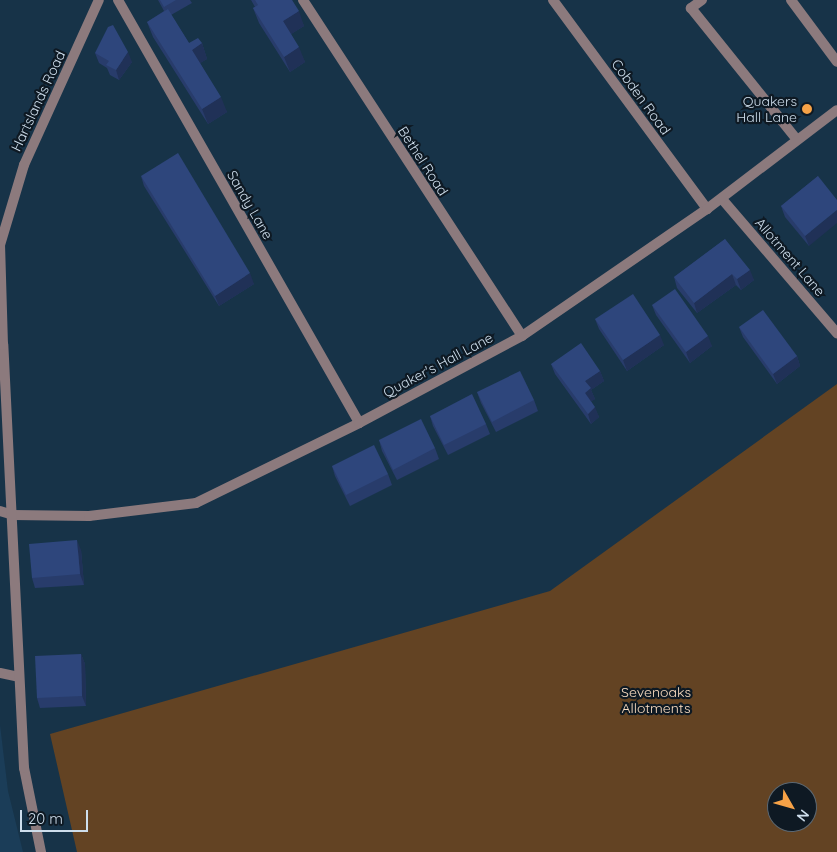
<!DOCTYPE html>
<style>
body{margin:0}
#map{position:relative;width:837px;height:852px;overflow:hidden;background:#173348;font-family:Quicksand,sans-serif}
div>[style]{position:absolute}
.built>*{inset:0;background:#1b3d58}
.green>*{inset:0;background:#634323}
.service>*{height:10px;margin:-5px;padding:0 5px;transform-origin:5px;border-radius:5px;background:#8c7a7d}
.minor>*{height:10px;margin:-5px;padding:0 5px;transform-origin:5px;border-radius:5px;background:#8c7a7d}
.wall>*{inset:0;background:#283c6b}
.shaded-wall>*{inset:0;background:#203157}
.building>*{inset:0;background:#2e467c}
.dots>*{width:14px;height:14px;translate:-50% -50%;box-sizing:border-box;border:2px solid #0e1923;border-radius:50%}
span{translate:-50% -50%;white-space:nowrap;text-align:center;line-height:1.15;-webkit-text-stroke:4.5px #0e1923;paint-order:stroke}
.street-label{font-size:14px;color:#cedeec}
.poi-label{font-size:14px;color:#cedeec}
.right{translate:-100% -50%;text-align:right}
.park-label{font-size:14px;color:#fcdec2}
.north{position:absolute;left:767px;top:782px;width:50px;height:50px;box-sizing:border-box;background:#0e1923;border:1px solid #5b6873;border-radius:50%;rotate:128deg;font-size:14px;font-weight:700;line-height:20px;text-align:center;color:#cedeec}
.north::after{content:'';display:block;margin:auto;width:18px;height:22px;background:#f6a247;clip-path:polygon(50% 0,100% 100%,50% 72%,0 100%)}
.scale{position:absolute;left:20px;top:810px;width:68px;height:22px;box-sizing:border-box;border:2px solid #cedeec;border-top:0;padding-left:6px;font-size:15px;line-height:18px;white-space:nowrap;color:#cedeec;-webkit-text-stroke:4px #0e1923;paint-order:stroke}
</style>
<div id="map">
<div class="built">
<div style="clip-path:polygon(0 725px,8px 791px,23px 852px,0 852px)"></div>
</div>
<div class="green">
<div style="clip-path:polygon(evenodd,837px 384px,837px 852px,77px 852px,50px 734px,550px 591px,837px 384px,777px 792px,807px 792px,807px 822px,777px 822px,777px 792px)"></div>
</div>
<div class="service">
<div style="left:702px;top:0;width:14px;rotate:144deg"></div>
<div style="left:691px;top:8px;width:169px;rotate:51.2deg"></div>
<div style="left:0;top:673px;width:19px;rotate:12deg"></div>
</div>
<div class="minor">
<div style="left:118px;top:0;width:487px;rotate:60.3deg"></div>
<div style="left:303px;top:0;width:401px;rotate:56.9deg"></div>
<div style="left:553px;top:0;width:260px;rotate:53.6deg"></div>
<div style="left:791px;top:0;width:77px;rotate:53.4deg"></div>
<div style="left:722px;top:199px;width:177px;rotate:49.4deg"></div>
<div style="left:0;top:511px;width:14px;rotate:17deg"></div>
<div style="left:13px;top:515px;width:76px;rotate:0.8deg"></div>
<div style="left:89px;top:516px;width:108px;rotate:-6.9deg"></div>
<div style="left:196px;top:503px;width:182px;rotate:-26.1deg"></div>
<div style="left:359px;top:423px;width:185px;rotate:-28.1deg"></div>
<div style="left:522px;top:336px;width:224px;rotate:-34.5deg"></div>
<div style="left:707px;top:209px;width:163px;rotate:-37.3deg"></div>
<div style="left:41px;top:852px;width:86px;rotate:-101.4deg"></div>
<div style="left:24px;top:768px;width:424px;rotate:-92.8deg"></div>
<div style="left:3px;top:345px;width:100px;rotate:-91.7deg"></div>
<div style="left:0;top:245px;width:84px;rotate:-73.3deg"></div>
<div style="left:24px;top:165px;width:181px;rotate:-65.6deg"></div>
</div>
<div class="wall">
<div style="clip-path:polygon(158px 0,190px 0,192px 3px,171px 15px,189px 43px,202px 43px,207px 59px,200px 63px,227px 112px,208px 124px,153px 37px,147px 22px,164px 11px)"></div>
<div style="clip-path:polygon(251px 0,292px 0,304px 26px,291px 34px,305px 62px,290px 72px,259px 23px,253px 8px,255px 7px)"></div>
<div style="clip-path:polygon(95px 53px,132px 62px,119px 80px,110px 75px,107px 68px,99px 63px)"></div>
<div style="clip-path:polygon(141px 176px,254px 284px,219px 306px,144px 186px)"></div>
<div style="clip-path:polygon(818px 176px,809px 246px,785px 217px,781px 206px)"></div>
<div style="clip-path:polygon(725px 239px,754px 280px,741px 290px,736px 285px,697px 313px,677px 288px,674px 277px)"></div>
<div style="clip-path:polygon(652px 305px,712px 346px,690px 363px,656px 315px)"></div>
<div style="clip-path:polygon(595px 319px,664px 345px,627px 371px,599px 329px)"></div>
<div style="clip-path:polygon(739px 327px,797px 356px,800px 366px,777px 384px,743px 337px)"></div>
<div style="clip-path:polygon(551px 364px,600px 371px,604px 381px,591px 390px,595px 399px,591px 401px,599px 417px,591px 424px,555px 374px)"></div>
<div style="clip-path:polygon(477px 392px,534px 400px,538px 411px,496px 432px,481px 403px)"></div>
<div style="clip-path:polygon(430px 416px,486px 424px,490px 434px,448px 455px,433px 426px)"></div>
<div style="clip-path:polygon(379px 440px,435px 448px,439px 459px,397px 480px,382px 451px)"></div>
<div style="clip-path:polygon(332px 466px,388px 474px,392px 485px,350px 506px,335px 476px)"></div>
<div style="clip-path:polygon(81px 550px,84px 585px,35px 588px,32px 578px)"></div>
<div style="clip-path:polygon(81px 654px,85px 664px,86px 706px,40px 708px,37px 698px)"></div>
</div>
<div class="shaded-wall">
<div style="clip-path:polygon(299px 11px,304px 26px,288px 36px,283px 21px)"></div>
<div style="clip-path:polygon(202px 43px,207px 59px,197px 65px,192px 50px)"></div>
<div style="clip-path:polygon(299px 47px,305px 62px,290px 72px,284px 57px)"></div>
<div style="clip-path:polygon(128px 52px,132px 62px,119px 80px,116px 70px)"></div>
<div style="clip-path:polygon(221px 97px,227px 112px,208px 124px,202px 109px)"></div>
<div style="clip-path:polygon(837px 210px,837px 223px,809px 246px,805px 236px)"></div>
<div style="clip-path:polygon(750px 270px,754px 280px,741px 290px,737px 279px)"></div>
<div style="clip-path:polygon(250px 273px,254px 284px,219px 306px,215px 296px)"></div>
<div style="clip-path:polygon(732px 274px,736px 285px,697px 313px,694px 303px)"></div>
<div style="clip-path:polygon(660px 335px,664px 345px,627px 371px,623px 360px)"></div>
<div style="clip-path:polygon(708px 336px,712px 346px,690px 363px,686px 352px)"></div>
<div style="clip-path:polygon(797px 356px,800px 366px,777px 384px,773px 374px)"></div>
<div style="clip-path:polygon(600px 371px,604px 381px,591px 390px,595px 399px,589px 403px,585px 393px,585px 381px)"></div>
<div style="clip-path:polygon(595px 407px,599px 417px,591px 424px,588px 414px)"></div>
<div style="clip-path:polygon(77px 540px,81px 550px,84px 585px,80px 574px)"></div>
<div style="clip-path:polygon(81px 654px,85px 664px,86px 706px,82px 696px)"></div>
</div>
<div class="building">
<div style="clip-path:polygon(160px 0,176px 0,164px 7px)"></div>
<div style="clip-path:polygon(255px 0,292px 0,299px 11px,283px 21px,299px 47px,284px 57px,253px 8px,258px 5px)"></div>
<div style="clip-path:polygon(168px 9px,189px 43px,198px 38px,202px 43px,192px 50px,221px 97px,202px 109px,147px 22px)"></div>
<div style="clip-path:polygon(113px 25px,128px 52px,116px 70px,106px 65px,109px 61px,95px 53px,108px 27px)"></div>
<div style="clip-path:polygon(178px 153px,250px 273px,215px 296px,141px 176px)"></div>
<div style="clip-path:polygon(818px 176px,837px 200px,837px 210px,805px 236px,781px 206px)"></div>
<div style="clip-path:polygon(725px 239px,750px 270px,737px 279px,732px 274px,694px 303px,674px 277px)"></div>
<div style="clip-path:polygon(675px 289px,708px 336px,686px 352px,652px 305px)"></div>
<div style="clip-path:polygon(633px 294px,660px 335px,623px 360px,595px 319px)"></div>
<div style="clip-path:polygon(763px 310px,797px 356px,773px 374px,739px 327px)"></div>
<div style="clip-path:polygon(581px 343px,600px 371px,585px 381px,591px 388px,585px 393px,595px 407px,588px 414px,551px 364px)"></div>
<div style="clip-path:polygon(520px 371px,534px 400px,492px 422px,477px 392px)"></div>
<div style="clip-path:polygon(472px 394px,486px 424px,444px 445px,430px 416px)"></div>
<div style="clip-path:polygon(421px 419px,435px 448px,393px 470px,379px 440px)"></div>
<div style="clip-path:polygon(374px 445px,388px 474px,346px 495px,332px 466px)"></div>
<div style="clip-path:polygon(77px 540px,80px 574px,32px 578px,29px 544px)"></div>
<div style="clip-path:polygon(81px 654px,82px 696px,37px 698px,35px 656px)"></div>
</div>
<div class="dots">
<div style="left:807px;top:109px;background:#f6a247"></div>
</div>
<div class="street-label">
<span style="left:641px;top:97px;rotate:54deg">Cobden Road</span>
<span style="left:38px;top:101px;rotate:-65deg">Hartslands Road</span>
<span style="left:423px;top:161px;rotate:57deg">Bethel Road</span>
<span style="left:250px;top:205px;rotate:60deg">Sandy Lane</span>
<span style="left:790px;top:257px;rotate:49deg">Allotment Lane</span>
<span style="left:438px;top:365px;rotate:-28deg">Quaker's Hall Lane</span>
</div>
<div class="poi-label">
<span class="right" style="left:797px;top:109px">Quakers<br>Hall Lane</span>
</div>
<div class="park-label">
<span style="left:656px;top:700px">Sevenoaks<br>Allotments</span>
</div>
<div class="north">N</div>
<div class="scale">20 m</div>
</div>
